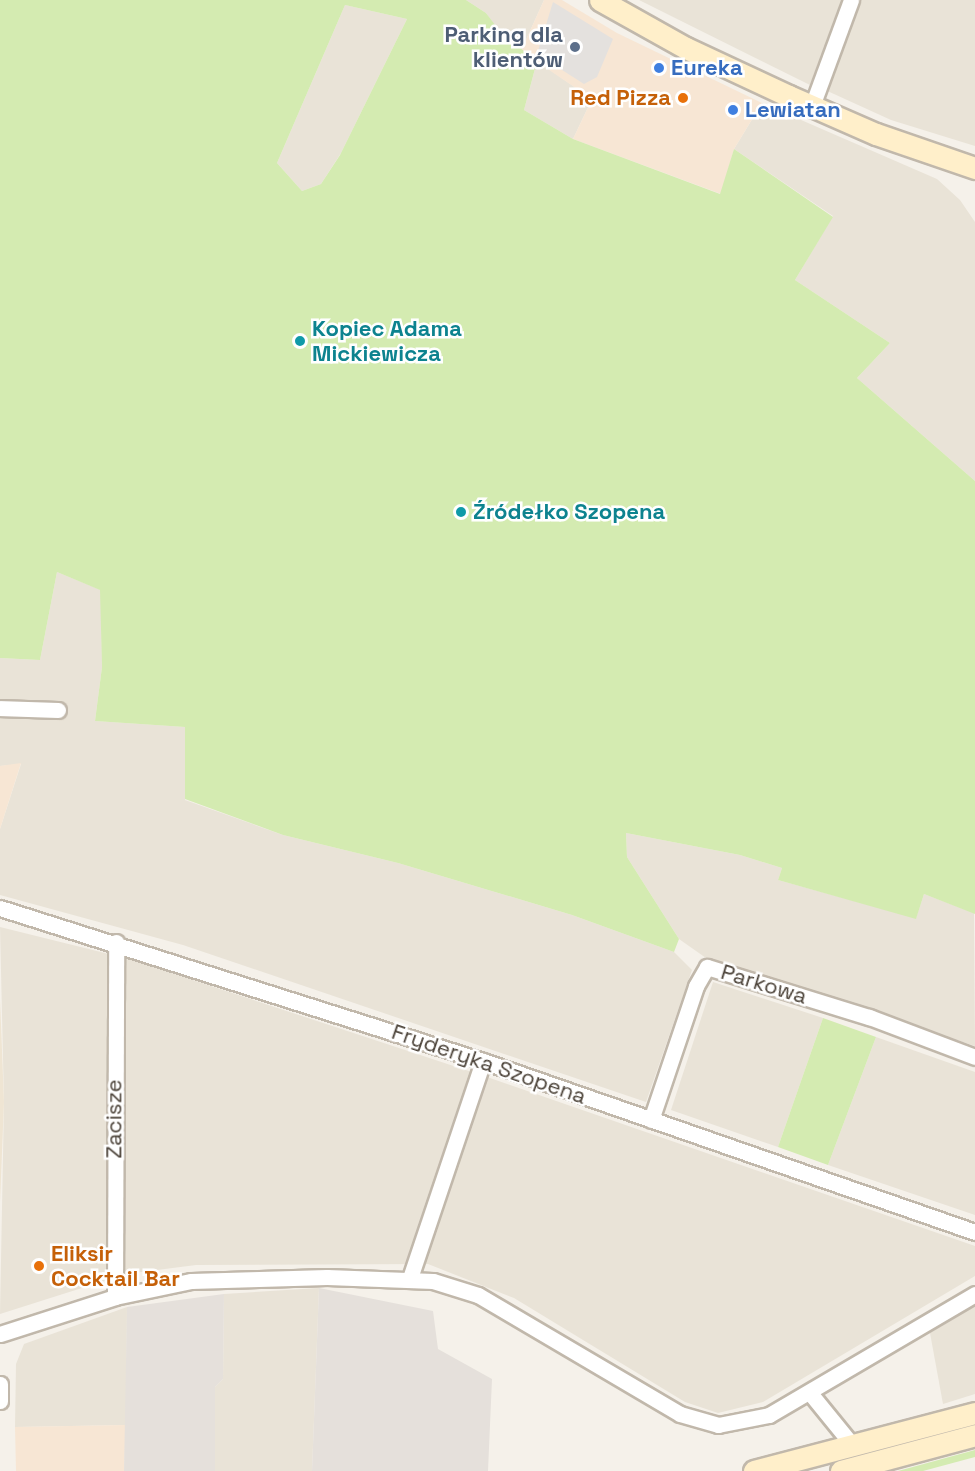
<!DOCTYPE html>
<meta charset="utf-8">
<style>
body{margin:0}
#map{position:relative;width:975px;height:1471px;overflow:hidden;background:#f5f1ea;font-family:"Space Grotesk",sans-serif}
div>[style]{position:absolute}
.residential>*{inset:0;background:#e9e3d7}
.commercial>*{inset:0;background:#f7e6d4}
.industrial>*{inset:0;background:#e5e0db}
.education>*{inset:0;background:#efe5d3}
.green>*{inset:0;background:#d4ebb1}
.parking>*{inset:0;background:#e4e1de}
.roads{filter:drop-shadow(2px 0 #c1b8ab) drop-shadow(-2px 0 #c1b8ab) drop-shadow(0 2px #c1b8ab) drop-shadow(0 -2px #c1b8ab)}
.street>*{height:15px;margin:-7.5px;padding:0 7.5px;transform-origin:7.5px;border-radius:7.5px;background:#fff}
.secondary>*{height:21px;margin:-10.5px;padding:0 10.5px;transform-origin:10.5px;border-radius:10.5px;background:#ffefca}
.dots>*{width:16px;height:16px;translate:-50% -50%;box-sizing:border-box;border:3px solid #fff;border-radius:50%}
span{translate:-50% -50%;white-space:nowrap;text-align:center;line-height:1.15;-webkit-text-stroke:5px #fff;paint-order:stroke}
.service-label{font-size:22px;color:#4e5e75;font-weight:700}
.right{translate:-100% -50%;text-align:right}
.shop-label{font-size:22px;color:#366cbe;font-weight:700}
.left{translate:0 -50%;text-align:left}
.food-label{font-size:22px;color:#c56008;font-weight:700}
.culture-label{font-size:22px;color:#0d838f;font-weight:700}
.street-label{font-size:22px;color:#4a4137}
</style>
<div id="map">
<div class="residential">
<div style="clip-path:polygon(466px 0,544px 0,521px 51px,501px 34px,486px 13px)"></div>
<div style="clip-path:polygon(639px 0,842px 0,810px 85px)"></div>
<div style="clip-path:polygon(856px 0,975px 0,975px 146px,891px 120px,823px 89px)"></div>
<div style="clip-path:polygon(345px 5px,407px 19px,341px 153px,321px 184px,302px 191px,277px 163px)"></div>
<div style="clip-path:polygon(537px 61px,592px 99px,573px 139px,524px 110px)"></div>
<div style="clip-path:polygon(762px 103px,937px 179px,960px 200px,975px 222px,975px 481px,857px 378px,890px 343px,795px 280px,833px 216px,734px 149px)"></div>
<div style="clip-path:polygon(57px 572px,101px 590px,102px 667px,95px 721px,185px 727px,185px 800px,283px 835px,398px 863px,572px 915px,674px 952px,692px 970px,646px 1102px,183px 945px,0 895px,0 829px,21px 764px,0 766px,0 658px,40px 660px)"></div>
<div style="clip-path:polygon(626px 833px,740px 855px,782px 868px,778px 880px,916px 918px,924px 894px,974px 913px,975px 1046px,706px 958px,679px 939px,627px 857px)"></div>
<div style="clip-path:polygon(0 927px,129px 959px,490px 1078px,975px 1246px,975px 1276px,763px 1402px,718px 1413px,685px 1402px,514px 1298px,428px 1264px,196px 1265px,126px 1274px,0 1314px,4px 1102px)"></div>
<div style="clip-path:polygon(713px 982px,823px 1018px,778px 1147px,671px 1110px)"></div>
<div style="clip-path:polygon(876px 1037px,975px 1072px,975px 1215px,828px 1165px)"></div>
<div style="clip-path:polygon(319px 1288px,312px 1471px,215px 1471px,215px 1387px,223px 1379px,224px 1294px)"></div>
<div style="clip-path:polygon(975px 1306px,975px 1394px,943px 1404px,930px 1333px)"></div>
<div style="clip-path:polygon(127px 1307px,126px 1425px,15px 1427px,16px 1364px,24px 1344px)"></div>
</div>
<div class="commercial">
<div style="clip-path:polygon(544px 0,562px 0,617px 33px,762px 103px,734px 149px,721px 194px,573px 139px,592px 99px,521px 51px)"></div>
<div style="clip-path:polygon(21px 763px,0 829px,0 766px)"></div>
<div style="clip-path:polygon(126px 1425px,124px 1471px,16px 1471px,15px 1427px)"></div>
</div>
<div class="industrial">
<div style="clip-path:polygon(319px 1288px,433px 1311px,438px 1349px,492px 1379px,488px 1471px,312px 1471px)"></div>
<div style="clip-path:polygon(224px 1294px,223px 1379px,215px 1387px,215px 1471px,124px 1471px,127px 1307px)"></div>
</div>
<div class="education">
<div style="clip-path:polygon(0 999px,4px 1102px,0 1202px)"></div>
</div>
<div class="green">
<div style="clip-path:polygon(evenodd,0 0,466px 0,486px 13px,502px 34px,537px 61px,524px 110px,573px 139px,720px 194px,734px 149px,833px 217px,795px 280px,890px 343px,857px 378px,975px 481px,975px 914px,924px 894px,916px 919px,778px 880px,782px 868px,740px 855px,626px 833px,627px 857px,679px 939px,674px 952px,572px 915px,398px 863px,283px 835px,185px 799px,185px 727px,95px 721px,102px 667px,100px 590px,57px 572px,40px 660px,0 658px,0 0,345px 5px,407px 19px,340px 155px,321px 184px,302px 191px,277px 163px,345px 5px)"></div>
<div style="clip-path:polygon(823px 1018px,876px 1037px,828px 1165px,778px 1147px)"></div>
<div style="clip-path:polygon(975px 1450px,975px 1457px,923px 1471px,898px 1471px)"></div>
</div>
<div class="parking">
<div style="clip-path:polygon(553px 2px,613px 39px,597px 77px,584px 84px,537px 54px)"></div>
</div>
<div class="roads">
<div class="street">
<div style="left:812px;top:106px;width:113px;rotate:-69.8deg"></div>
<div style="left:0;top:708px;width:58px;rotate:2deg"></div>
<div style="left:0;top:908px;width:507px;rotate:17.58deg"></div>
<div style="left:483px;top:1061px;width:521px;rotate:19.17deg"></div>
<div style="left:651px;top:1120px;width:141px;rotate:-71.4deg"></div>
<div style="left:696px;top:986px;width:22px;rotate:-60deg"></div>
<div style="left:707px;top:967px;width:170px;rotate:17.2deg"></div>
<div style="left:869px;top:1017px;width:113px;rotate:20.7deg"></div>
<div style="left:410px;top:1278px;width:229px;rotate:-71.4deg"></div>
<div style="left:115px;top:1297px;width:355px;rotate:-89.8deg"></div>
<div style="left:0;top:1334px;width:121px;rotate:-17.8deg"></div>
<div style="left:115px;top:1297px;width:78px;rotate:-11.9deg"></div>
<div style="left:191px;top:1281px;width:136px;rotate:-1.7deg"></div>
<div style="left:327px;top:1277px;width:106px;rotate:2.2deg"></div>
<div style="left:433px;top:1281px;width:47px;rotate:17.3deg"></div>
<div style="left:478px;top:1295px;width:234px;rotate:30.5deg"></div>
<div style="left:680px;top:1414px;width:40px;rotate:16deg"></div>
<div style="left:718px;top:1425px;width:52px;rotate:-11.1deg"></div>
<div style="left:769px;top:1415px;width:239px;rotate:-30.4deg"></div>
<div style="left:0;top:1384px;width:17px;rotate:90deg"></div>
<div style="left:810px;top:1393px;width:68px;rotate:50.9deg"></div>
</div>
<div class="secondary">
<div style="left:600px;top:0;width:98px;rotate:29.2deg"></div>
<div style="left:686px;top:48px;width:114px;rotate:25deg"></div>
<div style="left:789px;top:96px;width:95px;rotate:23.6deg"></div>
<div style="left:876px;top:134px;width:105px;rotate:19deg"></div>
<div style="left:754px;top:1471px;width:228px;rotate:-14.7deg"></div>
<div style="left:841px;top:1471px;width:139px;rotate:-15deg"></div>
</div>
</div>
<div class="dots">
<div style="left:575px;top:47px;background:#5c6f8a"></div>
<div style="left:659px;top:68px;background:#3f7fe0"></div>
<div style="left:683px;top:98px;background:#e8710a"></div>
<div style="left:733px;top:110px;background:#3f7fe0"></div>
<div style="left:300px;top:341px;background:#0f9aa8"></div>
<div style="left:461px;top:512px;background:#0f9aa8"></div>
<div style="left:39px;top:1266px;background:#e8710a"></div>
</div>
<div class="service-label">
<span class="right" style="left:563px;top:47px">Parking dla<br>klientów</span>
</div>
<div class="shop-label">
<span class="left" style="left:671px;top:68px">Eureka</span>
<span class="left" style="left:745px;top:110px">Lewiatan</span>
</div>
<div class="food-label">
<span class="right" style="left:671px;top:98px">Red Pizza</span>
<span class="left" style="left:51px;top:1266px">Eliksir<br>Cocktail Bar</span>
</div>
<div class="culture-label">
<span class="left" style="left:312px;top:341px">Kopiec Adama<br>Mickiewicza</span>
<span class="left" style="left:473px;top:512px">Źródełko Szopena</span>
</div>
<div class="street-label">
<span style="left:764px;top:984px;rotate:17deg">Parkowa</span>
<span style="left:489px;top:1064px;rotate:19deg">Fryderyka Szopena</span>
<span style="left:114px;top:1119px;rotate:-90deg">Zacisze</span>
</div>
</div>
